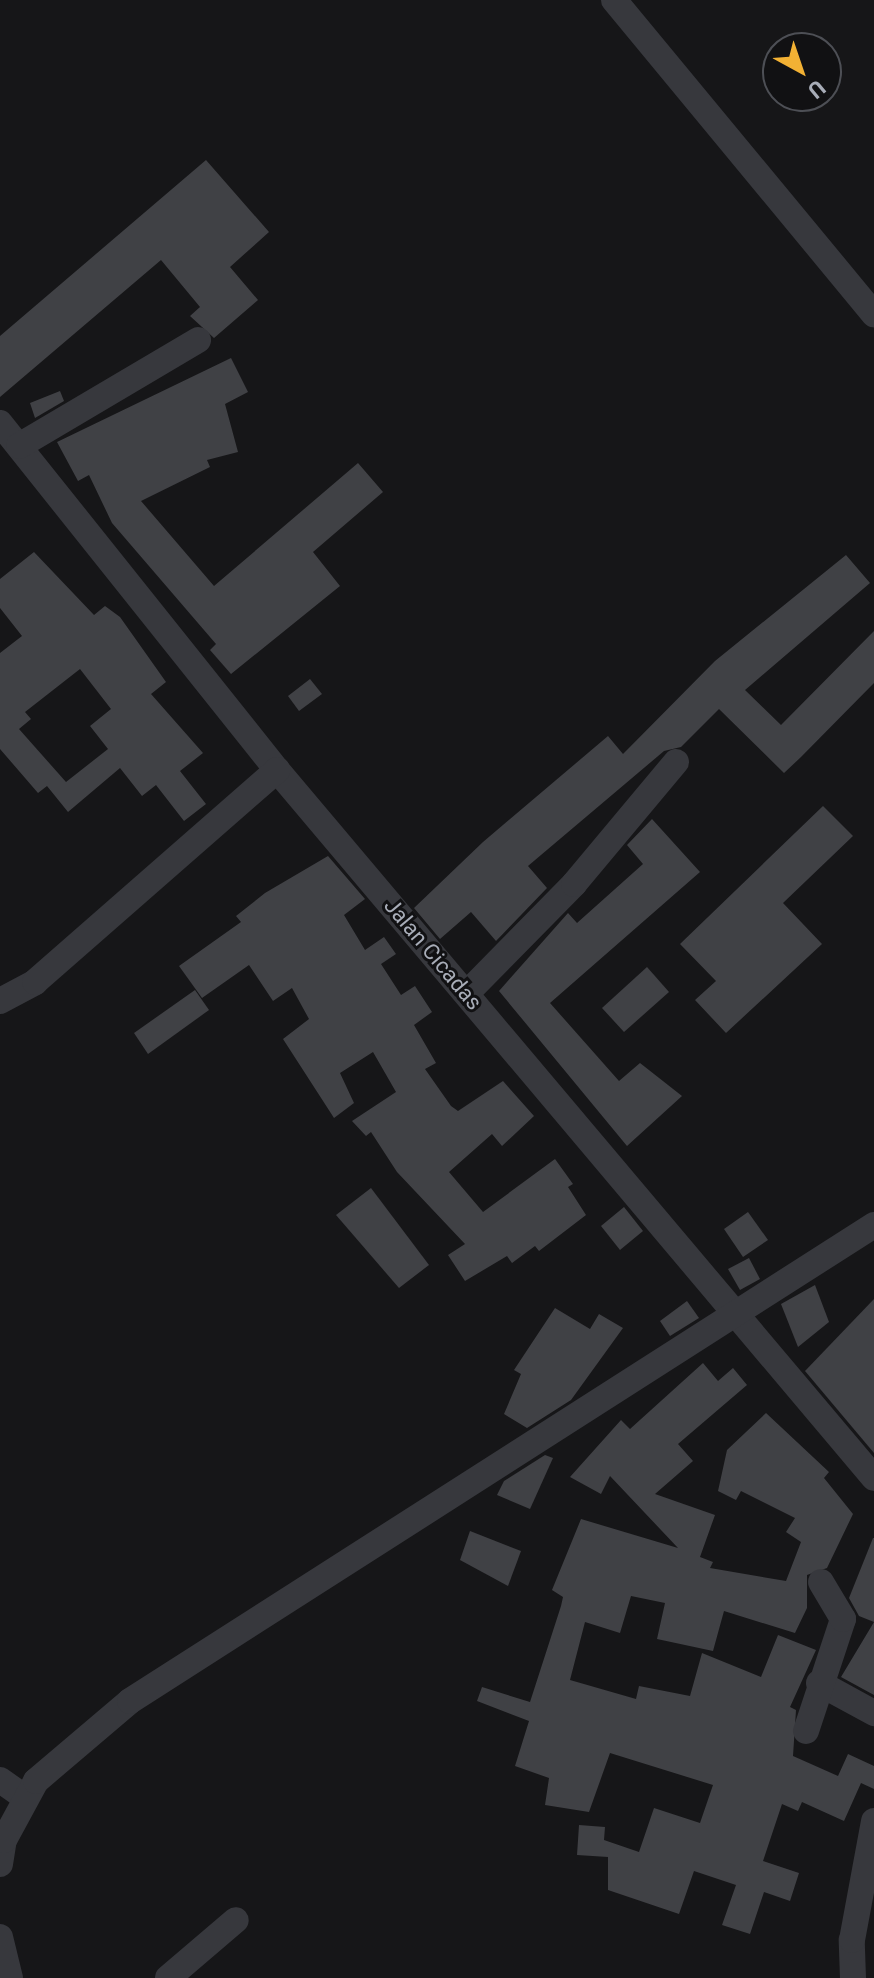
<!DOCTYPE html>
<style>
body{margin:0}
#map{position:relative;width:874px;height:1978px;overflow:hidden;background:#161618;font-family:Roboto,sans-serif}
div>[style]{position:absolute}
.building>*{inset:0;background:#404145}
.minor>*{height:26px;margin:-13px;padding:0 13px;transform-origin:13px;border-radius:13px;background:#37383d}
span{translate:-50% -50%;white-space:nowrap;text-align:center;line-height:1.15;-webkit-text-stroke:6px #111113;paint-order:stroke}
.street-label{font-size:22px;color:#a8adb8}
.north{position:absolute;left:762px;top:32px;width:80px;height:80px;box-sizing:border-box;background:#111113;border:2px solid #4d4f55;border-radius:50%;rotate:140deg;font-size:22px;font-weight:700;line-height:32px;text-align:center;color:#a8adb8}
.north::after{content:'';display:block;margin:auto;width:28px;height:36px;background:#f2b134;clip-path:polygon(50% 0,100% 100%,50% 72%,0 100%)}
</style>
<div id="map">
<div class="building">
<div style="clip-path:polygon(206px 160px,269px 232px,230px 267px,258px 300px,214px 338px,190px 316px,200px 307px,161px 260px,0 397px,0 336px)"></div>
<div style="clip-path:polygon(231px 358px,248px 392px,225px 404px,238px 452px,207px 460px,210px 467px,141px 501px,214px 586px,358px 463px,383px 492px,313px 552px,340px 586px,231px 674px,210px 650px,216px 644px,112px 523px,89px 475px,78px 481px,57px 442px)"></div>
<div style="clip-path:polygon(60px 391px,64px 401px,35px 418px,30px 403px)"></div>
<div style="clip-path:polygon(evenodd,34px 552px,94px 615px,105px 606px,120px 617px,166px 682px,151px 694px,203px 753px,180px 771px,206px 804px,184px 821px,156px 785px,142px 796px,120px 768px,68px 812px,47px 786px,38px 793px,0 749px,0 653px,22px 636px,0 608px,0 579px,34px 552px,80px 669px,111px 709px,90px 726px,108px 749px,66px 782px,19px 729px,31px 719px,25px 712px,80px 669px)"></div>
<div style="clip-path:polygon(846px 555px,870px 583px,745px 690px,781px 725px,874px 631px,874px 683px,801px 757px,784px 773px,719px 709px,681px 747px,664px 751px,528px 866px,547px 888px,496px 941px,471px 912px,440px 939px,414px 908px,483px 842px,608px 736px,623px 754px,715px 661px)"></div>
<div style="clip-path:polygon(310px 679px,322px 694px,299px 711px,288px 696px)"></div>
<div style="clip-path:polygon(823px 806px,853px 836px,783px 903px,822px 944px,726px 1033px,695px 1000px,716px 981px,680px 944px)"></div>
<div style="clip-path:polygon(652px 819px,700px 872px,550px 1003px,619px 1081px,640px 1063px,682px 1096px,627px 1146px,499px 991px,568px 913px,577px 923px,643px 864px,627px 845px)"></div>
<div style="clip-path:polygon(328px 856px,365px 899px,344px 915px,365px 950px,384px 937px,396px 954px,381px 964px,401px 995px,415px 986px,432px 1012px,414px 1025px,436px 1063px,425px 1069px,451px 1106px,458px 1111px,503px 1081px,534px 1116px,502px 1146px,492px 1134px,449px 1172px,483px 1212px,555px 1159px,573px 1184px,568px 1187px,586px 1215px,539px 1251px,535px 1246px,512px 1263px,507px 1256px,465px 1281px,448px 1255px,465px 1244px,397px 1172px,371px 1132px,366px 1136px,352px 1121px,396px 1092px,373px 1052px,340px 1073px,354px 1103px,334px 1118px,283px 1039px,309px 1019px,292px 988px,273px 1001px,249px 965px,202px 998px,179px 966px,241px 922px,236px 916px,265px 893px)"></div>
<div style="clip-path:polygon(647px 967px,669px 992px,624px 1032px,602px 1008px)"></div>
<div style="clip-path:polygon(195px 990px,209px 1010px,148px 1054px,134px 1033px)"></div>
<div style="clip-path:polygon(371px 1188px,429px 1265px,399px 1288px,336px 1215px)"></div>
<div style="clip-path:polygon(624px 1207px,643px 1231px,620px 1250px,601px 1226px)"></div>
<div style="clip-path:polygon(748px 1212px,768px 1240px,743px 1257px,724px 1229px)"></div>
<div style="clip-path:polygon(749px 1258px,760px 1279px,740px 1290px,728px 1269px)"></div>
<div style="clip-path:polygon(815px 1285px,829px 1322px,798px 1347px,781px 1304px)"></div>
<div style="clip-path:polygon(874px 1299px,874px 1453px,805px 1371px)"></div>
<div style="clip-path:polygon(687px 1301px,699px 1318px,670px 1336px,660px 1321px)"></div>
<div style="clip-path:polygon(555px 1308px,590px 1329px,599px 1314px,623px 1328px,571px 1400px,527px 1428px,504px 1414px,521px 1374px,514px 1370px)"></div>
<div style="clip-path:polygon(703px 1363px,718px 1381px,733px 1368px,747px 1385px,678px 1444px,693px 1461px,655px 1494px,715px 1515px,700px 1557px,713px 1562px,710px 1568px,786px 1581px,801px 1542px,786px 1532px,795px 1518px,741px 1491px,736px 1500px,718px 1491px,727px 1450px,766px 1413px,829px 1472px,824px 1478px,853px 1514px,827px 1568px,807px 1575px,807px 1608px,795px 1633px,724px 1611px,713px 1651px,657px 1639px,665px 1603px,631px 1596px,620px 1633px,585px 1622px,570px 1680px,636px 1699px,639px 1686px,690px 1696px,702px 1653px,761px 1677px,778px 1635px,816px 1650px,790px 1707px,796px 1710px,793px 1756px,838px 1776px,848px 1754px,874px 1766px,874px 1789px,861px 1783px,844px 1821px,802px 1802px,798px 1811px,782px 1804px,763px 1861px,799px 1873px,790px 1901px,764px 1892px,750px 1934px,722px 1925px,736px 1885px,694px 1871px,679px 1914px,608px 1890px,608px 1857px,577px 1855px,579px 1825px,605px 1827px,604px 1840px,639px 1852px,654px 1808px,700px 1823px,713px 1785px,610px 1753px,589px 1812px,545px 1805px,549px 1778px,515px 1766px,529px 1721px,477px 1701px,482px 1687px,530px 1702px,561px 1606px,563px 1597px,552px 1590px,581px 1519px,678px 1548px,610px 1476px,601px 1494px,570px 1477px,621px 1420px,630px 1429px)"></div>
<div style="clip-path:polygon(545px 1455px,553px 1458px,530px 1509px,497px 1495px,504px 1481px)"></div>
<div style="clip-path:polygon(470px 1531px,521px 1551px,508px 1586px,460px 1560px)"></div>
<div style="clip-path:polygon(873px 1538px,874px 1538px,874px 1695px,841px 1677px,874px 1622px,859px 1616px,849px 1598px)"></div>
</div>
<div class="minor">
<div style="left:614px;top:0;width:408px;rotate:50.4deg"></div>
<div style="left:0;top:423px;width:444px;rotate:51.4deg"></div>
<div style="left:277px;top:770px;width:926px;rotate:49.86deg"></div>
<div style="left:19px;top:446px;width:208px;rotate:-30.6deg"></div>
<div style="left:467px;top:993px;width:153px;rotate:-45.5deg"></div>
<div style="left:574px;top:884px;width:159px;rotate:-50.1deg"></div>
<div style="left:0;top:1001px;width:40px;rotate:-28deg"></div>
<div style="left:35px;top:982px;width:322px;rotate:-41.2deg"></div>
<div style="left:819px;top:1683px;width:63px;rotate:28.6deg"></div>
<div style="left:806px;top:1731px;width:118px;rotate:-71.7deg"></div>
<div style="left:843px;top:1619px;width:43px;rotate:-120.7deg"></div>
<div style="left:0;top:1780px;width:32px;rotate:35deg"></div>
<div style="left:0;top:1864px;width:24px;rotate:-81deg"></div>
<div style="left:4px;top:1840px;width:67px;rotate:-61.5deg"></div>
<div style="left:36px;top:1781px;width:123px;rotate:-40.4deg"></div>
<div style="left:130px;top:1701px;width:883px;rotate:-32.61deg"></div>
<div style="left:0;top:1937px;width:42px;rotate:76.3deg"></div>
<div style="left:168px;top:1978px;width:89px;rotate:-40.5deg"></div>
<div style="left:853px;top:1978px;width:38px;rotate:-92deg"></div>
<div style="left:852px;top:1940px;width:121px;rotate:-79.5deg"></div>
</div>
<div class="street-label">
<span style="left:433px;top:954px;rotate:50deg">Jalan Cicadas</span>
</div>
<div class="north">U</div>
</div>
